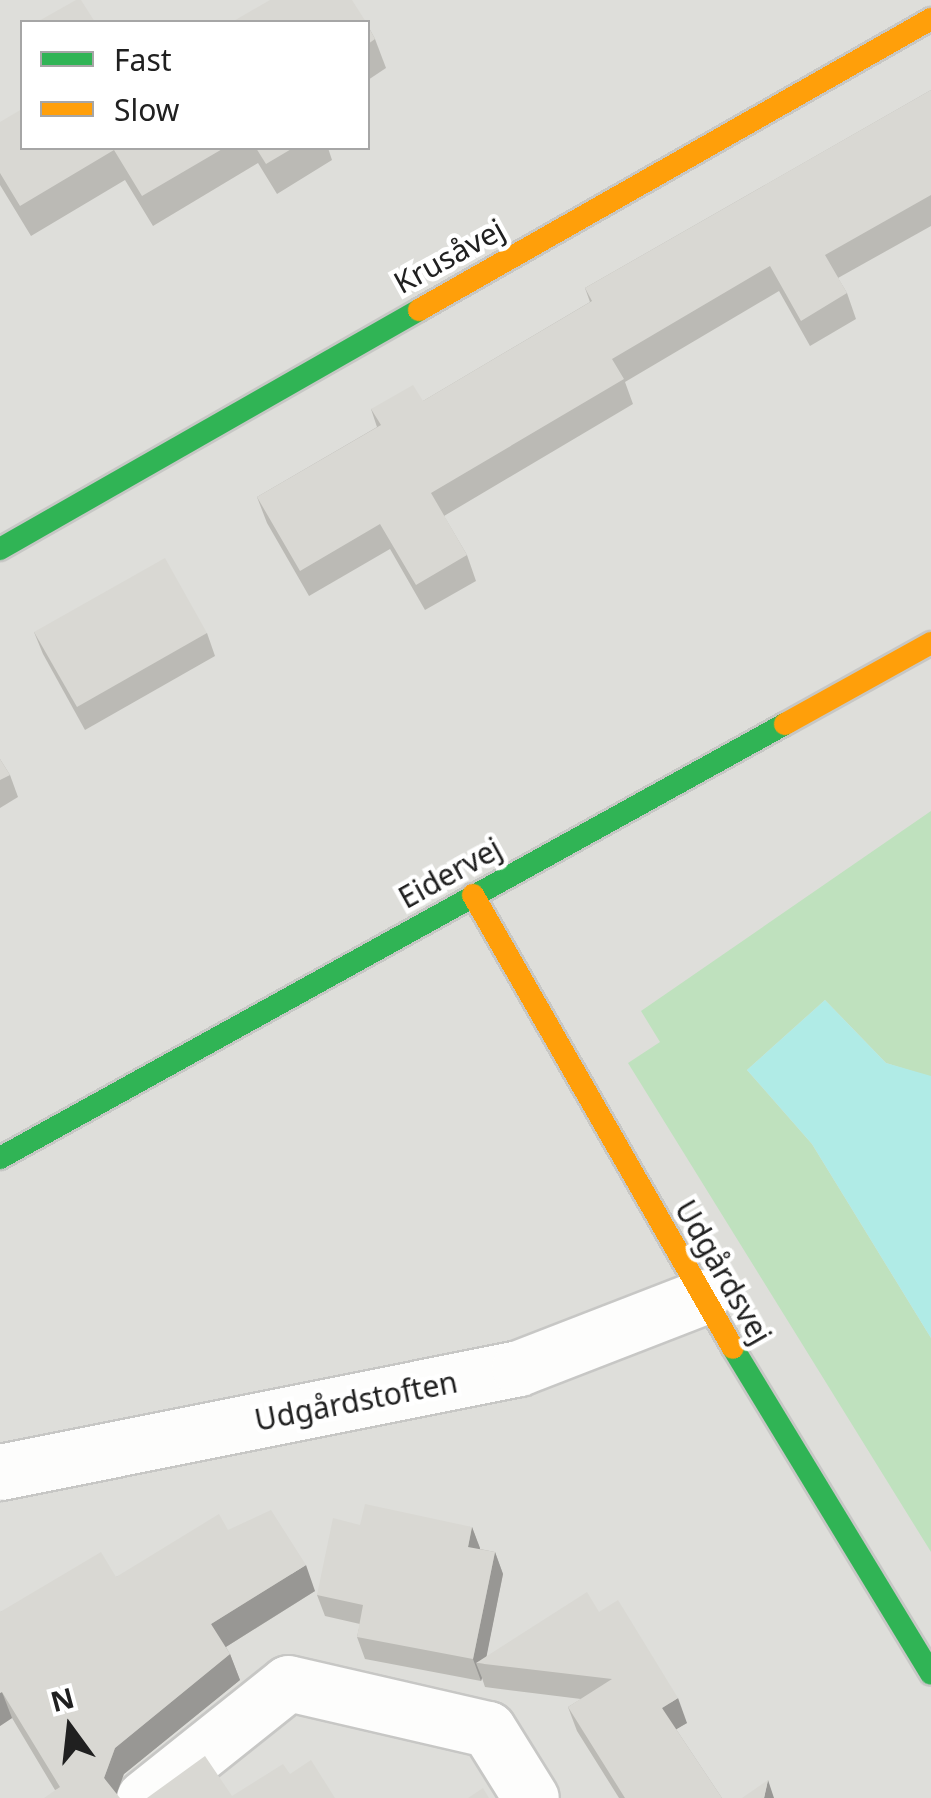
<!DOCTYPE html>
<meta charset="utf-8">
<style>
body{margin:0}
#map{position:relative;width:931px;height:1798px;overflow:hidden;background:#efefe9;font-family:"Noto Sans",sans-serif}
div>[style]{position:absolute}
.residential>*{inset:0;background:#dededa}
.forest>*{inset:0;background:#bfe1be}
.pitch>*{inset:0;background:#b0ebe6}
.roads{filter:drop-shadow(2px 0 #c7c7c5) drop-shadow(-2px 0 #c7c7c5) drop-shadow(0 2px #c7c7c5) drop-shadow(0 -2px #c7c7c5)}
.street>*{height:55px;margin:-27.5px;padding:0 27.5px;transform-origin:27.5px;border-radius:27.5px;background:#fdfdfc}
.fast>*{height:22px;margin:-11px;padding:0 11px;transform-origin:11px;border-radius:11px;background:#30b455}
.slow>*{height:22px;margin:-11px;padding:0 11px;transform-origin:11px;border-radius:11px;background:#ff9f0a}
.wall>*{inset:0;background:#bbbab5}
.shaded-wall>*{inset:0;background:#989794}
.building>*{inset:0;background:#d9d8d3}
span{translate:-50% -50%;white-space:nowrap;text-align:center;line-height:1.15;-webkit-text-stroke:9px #fff;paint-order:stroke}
.street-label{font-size:30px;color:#202020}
.legend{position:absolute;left:20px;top:20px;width:350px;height:130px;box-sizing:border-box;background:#fff;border:2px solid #a6a6a6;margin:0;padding:12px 18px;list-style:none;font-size:30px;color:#202020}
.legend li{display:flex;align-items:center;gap:20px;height:50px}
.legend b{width:50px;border:2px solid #a6a6a6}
.north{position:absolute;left:20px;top:1678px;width:100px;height:100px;-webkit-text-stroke:8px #fff;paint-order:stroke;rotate:345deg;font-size:28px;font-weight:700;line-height:40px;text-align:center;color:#202020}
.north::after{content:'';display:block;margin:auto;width:35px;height:45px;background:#202020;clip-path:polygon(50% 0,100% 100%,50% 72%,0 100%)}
</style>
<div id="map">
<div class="residential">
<div style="clip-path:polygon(evenodd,0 0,931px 0,931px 1798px,0 1798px,0 0,22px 22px,368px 22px,368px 148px,22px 148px,22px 22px)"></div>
</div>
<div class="forest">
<div style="clip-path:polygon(931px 811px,931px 1077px,886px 1063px,825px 1000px,747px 1070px,812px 1144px,931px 1338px,931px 1552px,628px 1063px,660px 1042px,641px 1011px)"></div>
</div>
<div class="pitch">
<div style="clip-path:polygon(825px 1000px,886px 1063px,931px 1076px,931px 1338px,812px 1144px,747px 1070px)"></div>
</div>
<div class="roads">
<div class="street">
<div style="left:0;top:1472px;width:529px;rotate:-11.33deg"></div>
<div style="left:519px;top:1368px;width:196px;rotate:-21.2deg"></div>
<div style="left:144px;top:1798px;width:184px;rotate:-38.6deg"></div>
<div style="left:288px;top:1683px;width:205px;rotate:13deg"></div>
<div style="left:488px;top:1729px;width:81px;rotate:58.1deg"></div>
</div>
<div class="fast">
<div style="left:0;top:549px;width:482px;rotate:-29.7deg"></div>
<div style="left:0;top:1158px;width:897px;rotate:-28.94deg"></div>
<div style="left:733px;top:1348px;width:381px;rotate:58.7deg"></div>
</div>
<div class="slow">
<div style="left:419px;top:310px;width:589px;rotate:-29.61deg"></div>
<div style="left:785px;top:724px;width:167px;rotate:-29deg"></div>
<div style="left:473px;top:895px;width:522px;rotate:60.15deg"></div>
</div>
</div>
<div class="wall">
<div style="clip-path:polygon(368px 26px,375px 39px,386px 68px,368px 80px)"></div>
<div style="clip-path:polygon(931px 90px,931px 226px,838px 278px,847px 293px,856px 319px,810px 346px,779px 291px,625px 382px,633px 404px,444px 516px,467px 555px,476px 581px,425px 610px,390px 549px,309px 596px,267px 523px,257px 497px,377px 427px,371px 409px,423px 401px,590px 302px,585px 288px)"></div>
<div style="clip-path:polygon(0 122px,22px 148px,328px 148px,332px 160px,277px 194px,258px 163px,153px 226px,125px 180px,31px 236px,0 185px)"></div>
<div style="clip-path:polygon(34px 632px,207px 633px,215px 656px,85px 730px,43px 654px)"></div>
<div style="clip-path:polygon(0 759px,10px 775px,18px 797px,0 808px)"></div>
<div style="clip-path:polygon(360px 1525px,472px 1527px,480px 1549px,495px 1552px,503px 1574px,486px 1657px,599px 1612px,687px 1723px,676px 1729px,722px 1798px,619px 1798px,577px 1731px,568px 1707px,581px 1699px,485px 1687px,482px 1678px,481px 1681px,365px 1659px,357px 1637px,360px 1624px,325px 1616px,317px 1595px)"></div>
<div style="clip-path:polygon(228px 1530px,315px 1591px,226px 1647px,230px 1654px,240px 1680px,124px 1774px,55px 1790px,12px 1718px,0 1726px,0 1612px,116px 1577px)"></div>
</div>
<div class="shaded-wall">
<div style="clip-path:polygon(472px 1527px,480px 1548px,476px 1569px,468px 1547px)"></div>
<div style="clip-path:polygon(495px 1552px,503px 1574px,485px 1664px,476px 1663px,482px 1678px,481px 1681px,473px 1659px)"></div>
<div style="clip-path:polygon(306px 1565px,315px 1591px,221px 1650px,211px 1624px)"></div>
<div style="clip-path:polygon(230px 1654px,240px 1680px,124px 1774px,115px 1798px,104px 1778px,115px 1748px)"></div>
<div style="clip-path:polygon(2px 1692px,12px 1718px,0 1726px,0 1693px)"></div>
<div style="clip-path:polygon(678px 1698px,687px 1723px,670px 1733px,662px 1708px)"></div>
<div style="clip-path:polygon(768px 1780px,774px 1798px,764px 1798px)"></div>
</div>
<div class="building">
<div style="clip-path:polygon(76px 0,81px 0,95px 22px,37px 22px)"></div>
<div style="clip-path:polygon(270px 0,352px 0,366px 22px,232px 22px)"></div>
<div style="clip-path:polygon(368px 26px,375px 39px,368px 44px)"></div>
<div style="clip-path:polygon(931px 90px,931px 195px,825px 255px,847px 293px,801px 321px,770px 266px,612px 359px,624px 379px,431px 493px,467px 555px,416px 585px,380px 524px,300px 571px,257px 497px,381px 425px,371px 409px,413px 385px,423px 401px,592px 301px,585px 288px)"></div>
<div style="clip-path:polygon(22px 109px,22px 148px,224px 148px,142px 196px,114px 150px,20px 206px,0 173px,0 122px)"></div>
<div style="clip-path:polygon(256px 148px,293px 148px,266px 164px)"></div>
<div style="clip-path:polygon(165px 558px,207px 633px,77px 707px,34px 632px)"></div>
<div style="clip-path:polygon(0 759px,10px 775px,0 780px)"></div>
<div style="clip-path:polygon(365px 1504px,472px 1527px,468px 1547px,495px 1552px,473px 1659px,357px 1637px,363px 1605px,317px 1595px,333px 1518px,360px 1525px)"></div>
<div style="clip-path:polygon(271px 1510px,306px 1565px,211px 1624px,230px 1654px,115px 1748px,104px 1778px,120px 1798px,44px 1798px,60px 1787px,2px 1692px,0 1693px,0 1612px,101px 1552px,116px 1577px,219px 1514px,228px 1530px)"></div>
<div style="clip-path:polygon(587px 1592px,599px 1612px,618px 1600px,678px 1698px,662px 1708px,722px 1798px,625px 1798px,568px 1707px,612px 1679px,476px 1663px)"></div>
<div style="clip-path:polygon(205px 1756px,232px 1796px,283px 1764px,290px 1774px,311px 1760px,335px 1798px,147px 1798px)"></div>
<div style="clip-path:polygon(768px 1780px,764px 1798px,742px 1798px)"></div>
<div style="clip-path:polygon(483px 1788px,489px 1798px,468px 1798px)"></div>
</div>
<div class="street-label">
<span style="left:449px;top:256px;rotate:-29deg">Krusåvej</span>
<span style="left:450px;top:873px;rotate:-29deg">Eidervej</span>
<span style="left:723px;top:1272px;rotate:60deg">Udgårdsvej</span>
<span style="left:356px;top:1401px;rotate:-11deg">Udgårdstoften</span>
</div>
<ul class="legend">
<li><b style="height:12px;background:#30b455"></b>Fast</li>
<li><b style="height:12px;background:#ff9f0a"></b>Slow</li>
</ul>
<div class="north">N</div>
</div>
